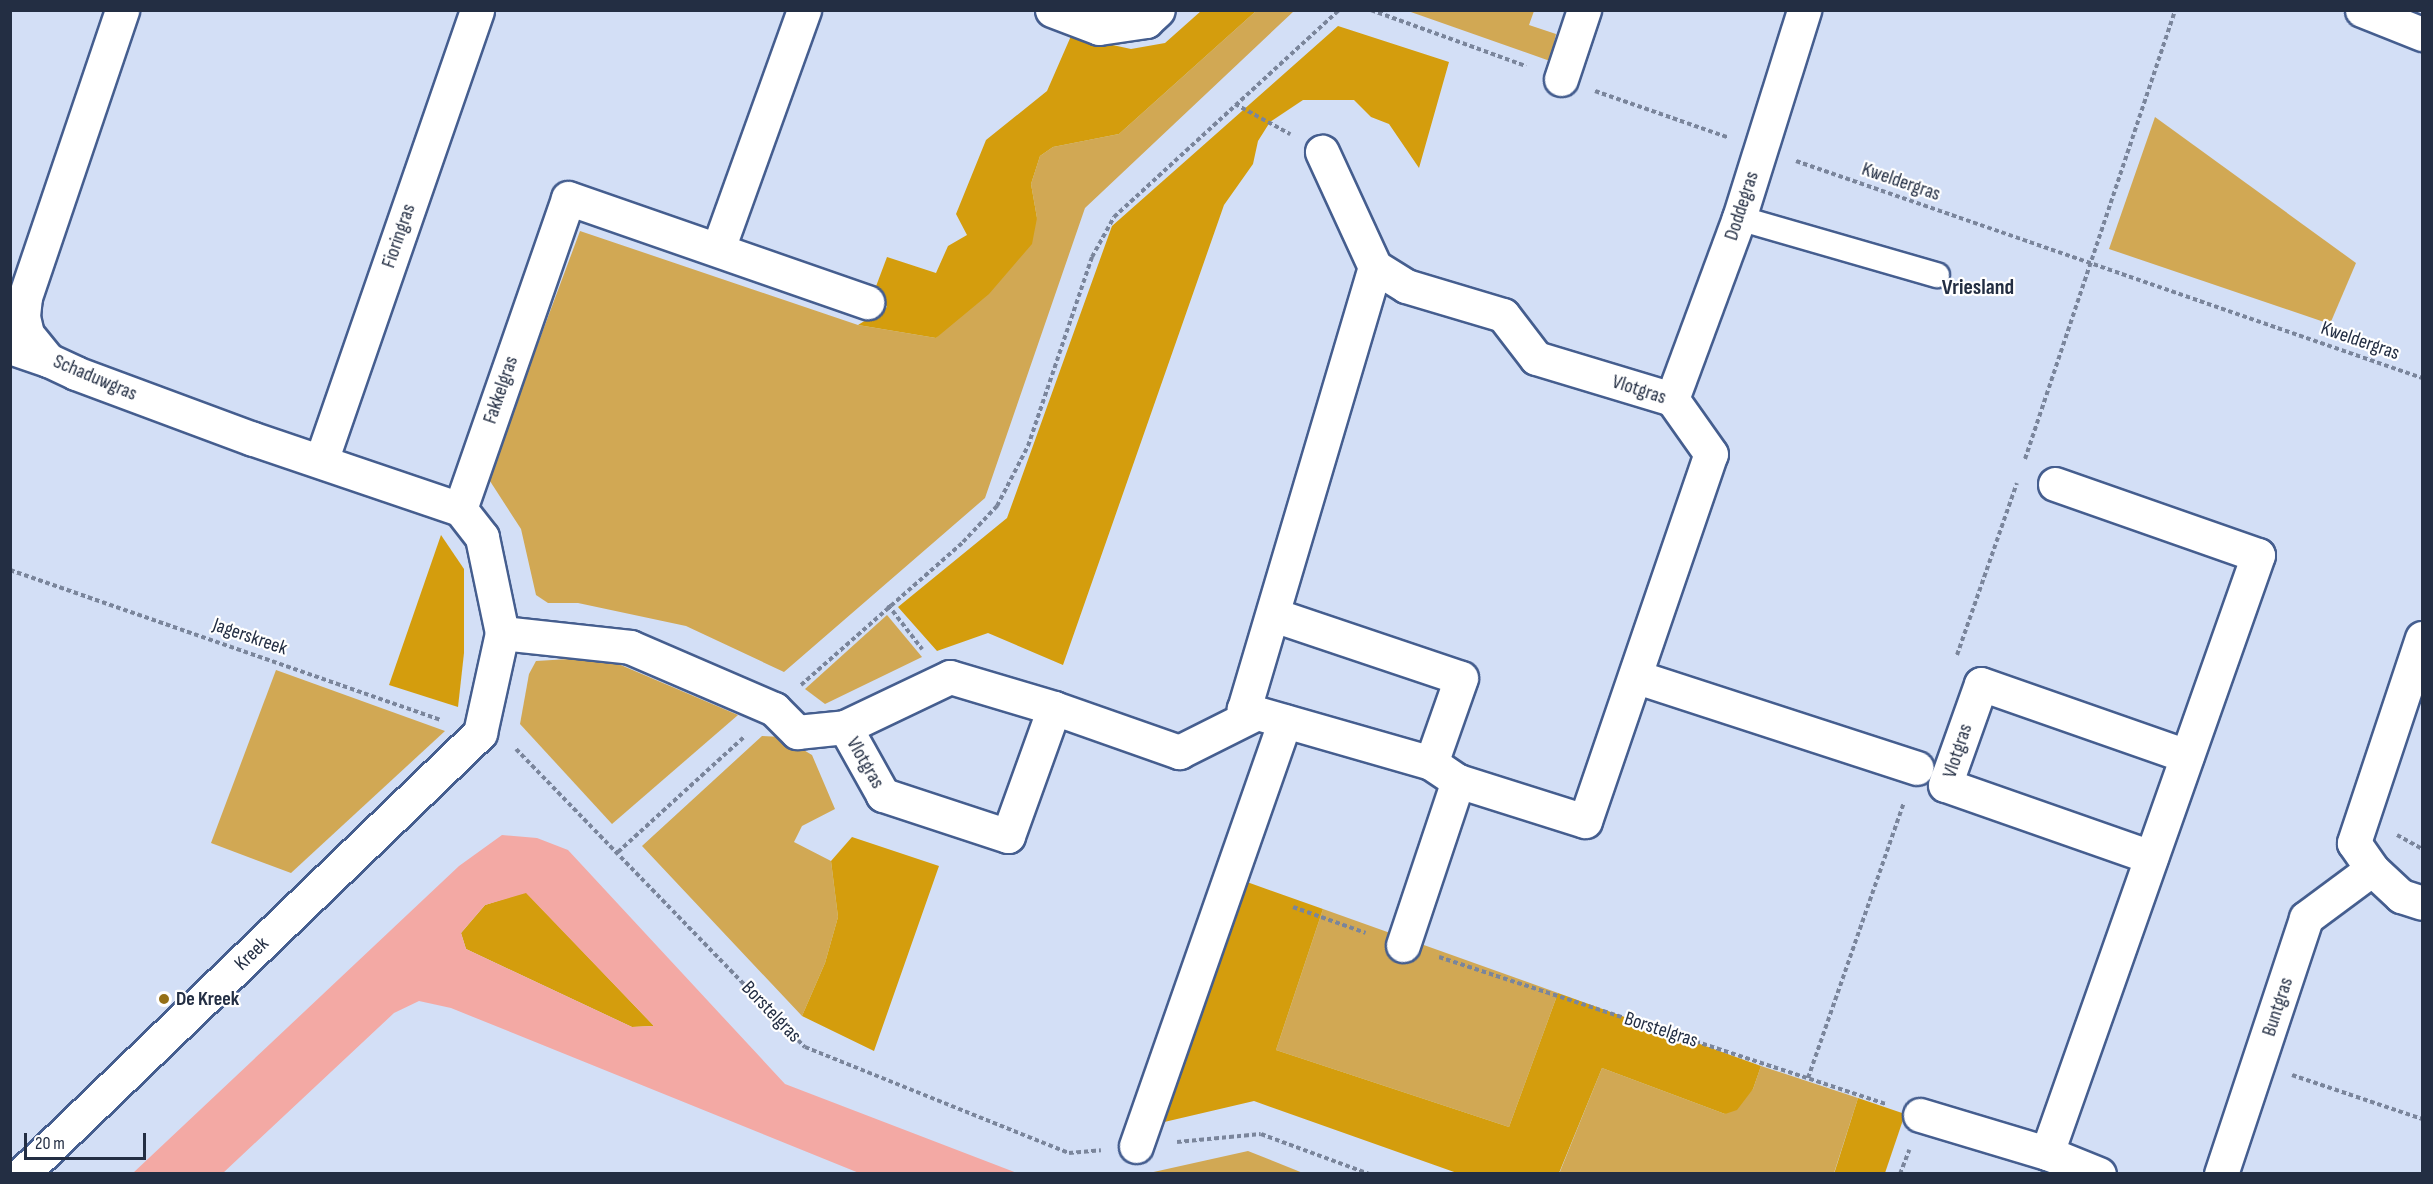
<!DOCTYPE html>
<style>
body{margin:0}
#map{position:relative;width:2433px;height:1184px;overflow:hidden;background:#d3dff6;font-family:"Sofia Sans Condensed",sans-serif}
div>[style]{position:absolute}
.green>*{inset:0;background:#d1a854}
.forest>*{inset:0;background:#d49d0d}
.water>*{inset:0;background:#f3a9a4}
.path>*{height:4px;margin-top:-2px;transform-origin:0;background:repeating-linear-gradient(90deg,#7a859b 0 4.5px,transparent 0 7.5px)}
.roads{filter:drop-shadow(2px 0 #455e8f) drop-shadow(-2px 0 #455e8f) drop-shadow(0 2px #455e8f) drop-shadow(0 -2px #455e8f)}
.lane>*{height:24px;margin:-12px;padding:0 12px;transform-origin:12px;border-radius:12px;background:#fff}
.street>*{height:33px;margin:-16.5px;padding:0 16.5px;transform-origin:16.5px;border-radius:16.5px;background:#fff}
.secondary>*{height:33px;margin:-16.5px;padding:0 16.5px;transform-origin:16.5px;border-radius:16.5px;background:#fff}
.dots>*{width:16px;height:16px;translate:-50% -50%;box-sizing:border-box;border:3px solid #fff;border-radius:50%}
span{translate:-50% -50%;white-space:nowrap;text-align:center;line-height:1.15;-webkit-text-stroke:4.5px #fff;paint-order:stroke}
.street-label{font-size:20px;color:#232e43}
.poi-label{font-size:20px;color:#232e43;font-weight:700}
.left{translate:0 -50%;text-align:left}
.quarter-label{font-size:22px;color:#232e43;font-weight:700}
.frame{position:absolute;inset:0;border:12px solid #232e43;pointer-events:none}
.scale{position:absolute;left:24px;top:1133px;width:122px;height:27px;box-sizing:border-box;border:3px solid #232e43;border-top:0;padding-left:8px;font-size:18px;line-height:21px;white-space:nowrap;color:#232e43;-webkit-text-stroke:4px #fff;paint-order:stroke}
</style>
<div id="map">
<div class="green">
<div style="clip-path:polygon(1256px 11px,1294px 11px,1085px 208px,985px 498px,784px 672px,686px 626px,578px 603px,548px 603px,536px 595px,521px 529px,488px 478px,580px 231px,858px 325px,936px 338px,1037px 218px,1031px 184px,1040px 156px,1053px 147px,1119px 134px)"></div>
<div style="clip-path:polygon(1408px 11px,1534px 11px,1529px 25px,1556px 34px,1550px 61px)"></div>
<div style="clip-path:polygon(2155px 117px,2356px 263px,2330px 324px,2109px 249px)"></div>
<div style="clip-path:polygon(887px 615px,922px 657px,825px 704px,805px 689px)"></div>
<div style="clip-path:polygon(602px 657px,738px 715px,612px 824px,520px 724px,529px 674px,536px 661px)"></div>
<div style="clip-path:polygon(276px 670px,445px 731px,291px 873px,211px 843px)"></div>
<div style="clip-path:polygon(762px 736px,782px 737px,812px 755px,835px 809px,802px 826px,794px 842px,831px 861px,838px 917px,825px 963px,802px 1016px,642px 846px)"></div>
<div style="clip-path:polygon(1323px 909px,1558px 993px,1509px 1127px,1276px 1050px)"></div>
<div style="clip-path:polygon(1761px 1066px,1858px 1098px,1834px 1173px,1559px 1174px,1602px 1068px,1725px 1114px,1753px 1089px)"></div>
<div style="clip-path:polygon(1248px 1151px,1303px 1173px,1149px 1173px)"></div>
</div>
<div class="forest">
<div style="clip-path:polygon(1201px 11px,1256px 11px,1119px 134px,1053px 147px,1040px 156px,1031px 184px,1037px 218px,1032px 244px,989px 294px,936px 338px,858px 325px,887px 307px,875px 289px,887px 257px,936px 273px,948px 246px,967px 235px,956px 214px,986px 140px,1047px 91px,1071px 36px,1131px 49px,1165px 43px)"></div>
<div style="clip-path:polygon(1338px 26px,1449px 62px,1419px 168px,1389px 124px,1371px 117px,1354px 100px,1303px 100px,1270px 122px,1258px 141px,1253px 164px,1224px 205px,1063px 665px,988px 633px,937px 651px,898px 607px,1007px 518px,1112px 226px)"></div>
<div style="clip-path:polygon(441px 535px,464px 569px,464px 653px,458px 707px,389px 685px)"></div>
<div style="clip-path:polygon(852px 837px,939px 866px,874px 1051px,802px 1016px,825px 963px,838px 917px,831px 861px)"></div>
<div style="clip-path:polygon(1247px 882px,1323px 909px,1276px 1050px,1509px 1127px,1558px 993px,1761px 1066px,1753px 1089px,1737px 1110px,1725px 1114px,1602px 1068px,1559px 1173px,1457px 1173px,1254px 1101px,1160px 1123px)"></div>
<div style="clip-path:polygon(526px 892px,654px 1026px,632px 1027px,466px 949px,461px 933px,485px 905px)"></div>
<div style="clip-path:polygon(1858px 1098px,1905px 1114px,1885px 1173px,1834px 1174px)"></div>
</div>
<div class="water">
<div style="clip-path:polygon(evenodd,502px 835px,537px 838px,568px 850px,785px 1084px,1017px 1173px,859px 1173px,451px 1008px,419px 1001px,394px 1013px,223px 1173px,133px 1173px,459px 866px,502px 835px,526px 893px,653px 1025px,653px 1026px,632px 1027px,466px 949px,461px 933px,485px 905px,526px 893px)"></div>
</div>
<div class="path">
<div style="left:1371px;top:10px;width:165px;rotate:19.9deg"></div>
<div style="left:1595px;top:91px;width:140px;rotate:19.2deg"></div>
<div style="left:1235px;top:104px;width:63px;rotate:28.6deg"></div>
<div style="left:1796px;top:161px;width:663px;rotate:19.12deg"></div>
<div style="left:2025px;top:459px;width:473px;rotate:-71.5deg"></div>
<div style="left:10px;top:570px;width:455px;rotate:19.2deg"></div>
<div style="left:888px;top:605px;width:56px;rotate:52.3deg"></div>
<div style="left:1957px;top:655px;width:182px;rotate:-70.8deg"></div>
<div style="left:801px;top:685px;width:216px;rotate:-41.4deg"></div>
<div style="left:963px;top:542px;width:50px;rotate:-46.6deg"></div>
<div style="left:997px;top:506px;width:68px;rotate:-62.7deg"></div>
<div style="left:1028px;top:446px;width:200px;rotate:-71.3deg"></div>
<div style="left:1092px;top:257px;width:46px;rotate:-61.2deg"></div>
<div style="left:1114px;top:217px;width:306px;rotate:-42.6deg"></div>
<div style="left:516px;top:749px;width:415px;rotate:45.9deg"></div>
<div style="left:805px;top:1047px;width:284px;rotate:21.9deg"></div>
<div style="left:1069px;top:1153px;width:32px;rotate:-5deg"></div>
<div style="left:2397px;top:835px;width:29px;rotate:29deg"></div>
<div style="left:618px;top:852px;width:171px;rotate:-42.4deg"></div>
<div style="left:1293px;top:907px;width:77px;rotate:19.6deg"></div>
<div style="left:1439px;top:957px;width:470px;rotate:18.2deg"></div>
<div style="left:2292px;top:1075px;width:137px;rotate:18.7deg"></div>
<div style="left:1808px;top:1078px;width:291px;rotate:-70.8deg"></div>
<div style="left:1177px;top:1142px;width:84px;rotate:-5.4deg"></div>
<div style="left:1261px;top:1134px;width:115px;rotate:20.3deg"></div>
<div style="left:1900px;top:1174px;width:26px;rotate:-69deg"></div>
</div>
<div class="roads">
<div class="lane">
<div style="left:1739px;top:218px;width:206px;rotate:16.1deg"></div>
</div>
<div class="street">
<div style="left:1561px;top:79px;width:73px;rotate:-71.6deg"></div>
<div style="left:718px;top:249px;width:254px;rotate:-70.2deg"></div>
<div style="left:10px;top:347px;width:40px;rotate:18.9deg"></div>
<div style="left:1672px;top:399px;width:193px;rotate:-69.7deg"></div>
<div style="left:1739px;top:218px;width:218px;rotate:-72.6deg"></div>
<div style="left:321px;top:461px;width:477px;rotate:-70.9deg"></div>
<div style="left:2055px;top:484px;width:215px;rotate:19.3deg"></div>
<div style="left:2258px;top:555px;width:634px;rotate:109.44deg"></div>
<div style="left:2047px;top:1153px;width:56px;rotate:22deg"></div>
<div style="left:460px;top:509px;width:329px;rotate:-70.8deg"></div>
<div style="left:568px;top:198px;width:317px;rotate:19.2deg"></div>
<div style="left:1274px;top:615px;width:197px;rotate:18.6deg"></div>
<div style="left:1461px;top:678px;width:90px;rotate:109.4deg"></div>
<div style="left:502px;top:633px;width:129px;rotate:6.2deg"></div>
<div style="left:630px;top:647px;width:157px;rotate:23.3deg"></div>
<div style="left:774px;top:709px;width:33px;rotate:45deg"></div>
<div style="left:797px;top:732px;width:48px;rotate:-5.9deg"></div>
<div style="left:950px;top:677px;width:109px;rotate:16.6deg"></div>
<div style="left:1054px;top:708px;width:136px;rotate:109.8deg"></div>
<div style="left:1008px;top:836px;width:132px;rotate:-161.8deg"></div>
<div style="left:883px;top:795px;width:78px;rotate:-119.2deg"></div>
<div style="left:845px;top:727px;width:116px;rotate:-25.5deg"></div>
<div style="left:1637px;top:677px;width:294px;rotate:18deg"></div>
<div style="left:1054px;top:708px;width:133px;rotate:19.4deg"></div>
<div style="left:1179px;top:752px;width:87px;rotate:-26.6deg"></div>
<div style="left:1257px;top:713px;width:181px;rotate:16deg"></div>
<div style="left:1431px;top:763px;width:32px;rotate:34deg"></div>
<div style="left:1458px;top:781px;width:133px;rotate:17.5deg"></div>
<div style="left:1585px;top:821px;width:388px;rotate:-71.1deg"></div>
<div style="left:1711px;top:454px;width:67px;rotate:-125.3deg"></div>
<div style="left:1672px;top:399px;width:142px;rotate:-163.2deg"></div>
<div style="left:1536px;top:358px;width:54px;rotate:-127.5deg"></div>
<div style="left:1503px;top:315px;width:101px;rotate:-163.4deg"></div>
<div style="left:1406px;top:286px;width:36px;rotate:-148deg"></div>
<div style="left:1375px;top:267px;width:127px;rotate:-114.7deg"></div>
<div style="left:1257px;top:713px;width:14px;rotate:-163deg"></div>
<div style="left:1244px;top:709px;width:461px;rotate:-73.5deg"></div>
<div style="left:2151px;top:857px;width:218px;rotate:-160.7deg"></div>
<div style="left:1945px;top:785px;width:107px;rotate:-70.4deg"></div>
<div style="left:1981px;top:684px;width:218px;rotate:19.3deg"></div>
<div style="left:1403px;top:945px;width:173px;rotate:-71.5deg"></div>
<div style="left:1920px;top:1115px;width:133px;rotate:16.7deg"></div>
<div style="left:1136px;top:1146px;width:450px;rotate:-70.7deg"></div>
<div style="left:2221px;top:1174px;width:270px;rotate:-71.6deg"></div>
<div style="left:2306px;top:918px;width:82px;rotate:-36.6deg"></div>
</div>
<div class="secondary">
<div style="left:1052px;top:10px;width:50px;rotate:21deg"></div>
<div style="left:1099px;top:28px;width:48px;rotate:-8.5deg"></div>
<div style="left:1146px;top:21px;width:16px;rotate:-43deg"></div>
<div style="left:2362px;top:10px;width:65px;rotate:21.8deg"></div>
<div style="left:2422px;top:638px;width:216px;rotate:108.4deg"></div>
<div style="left:2354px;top:843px;width:32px;rotate:55deg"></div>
<div style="left:2372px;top:869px;width:40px;rotate:43deg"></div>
<div style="left:2401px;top:896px;width:22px;rotate:18deg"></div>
<div style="left:22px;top:1174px;width:636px;rotate:-43.92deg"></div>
<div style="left:480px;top:733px;width:102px;rotate:-77.6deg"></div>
<div style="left:502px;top:633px;width:98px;rotate:-101.8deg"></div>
<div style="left:482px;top:537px;width:36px;rotate:-128deg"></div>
<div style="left:460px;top:509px;width:219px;rotate:-161.3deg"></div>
<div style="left:253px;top:439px;width:189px;rotate:-159.6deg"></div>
<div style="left:76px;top:373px;width:31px;rotate:-155deg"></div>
<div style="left:48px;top:360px;width:33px;rotate:-129deg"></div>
<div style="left:27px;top:334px;width:18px;rotate:-103deg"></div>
<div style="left:23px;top:316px;width:19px;rotate:-84deg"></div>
<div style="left:25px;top:297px;width:303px;rotate:-71.3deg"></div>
</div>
</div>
<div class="dots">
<div style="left:164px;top:999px;background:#957018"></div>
</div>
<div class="street-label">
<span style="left:1901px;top:182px;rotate:19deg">Kweldergras</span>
<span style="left:1742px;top:206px;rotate:-72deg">Doddegras</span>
<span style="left:399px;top:236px;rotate:-71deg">Fioringras</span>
<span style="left:2360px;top:341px;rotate:19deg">Kweldergras</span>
<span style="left:95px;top:378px;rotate:23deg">Schaduwgras</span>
<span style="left:501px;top:390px;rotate:-71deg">Fakkelgras</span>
<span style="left:1639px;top:390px;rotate:18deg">Vlotgras</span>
<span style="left:250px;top:637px;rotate:19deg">Jagerskreek</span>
<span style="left:1958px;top:751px;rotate:-72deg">Vlotgras</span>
<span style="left:865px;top:763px;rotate:60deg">Vlotgras</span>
<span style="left:252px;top:954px;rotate:-44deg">Kreek</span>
<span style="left:2278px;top:1007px;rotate:-72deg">Buntgras</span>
<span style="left:771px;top:1012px;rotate:46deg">Borstelgras</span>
<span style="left:1661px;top:1030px;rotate:18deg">Borstelgras</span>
</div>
<div class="poi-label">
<span class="left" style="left:176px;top:999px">De Kreek</span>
</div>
<div class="quarter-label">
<span style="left:1978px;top:288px">Vriesland</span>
</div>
<div class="frame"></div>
<div class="scale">20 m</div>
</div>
